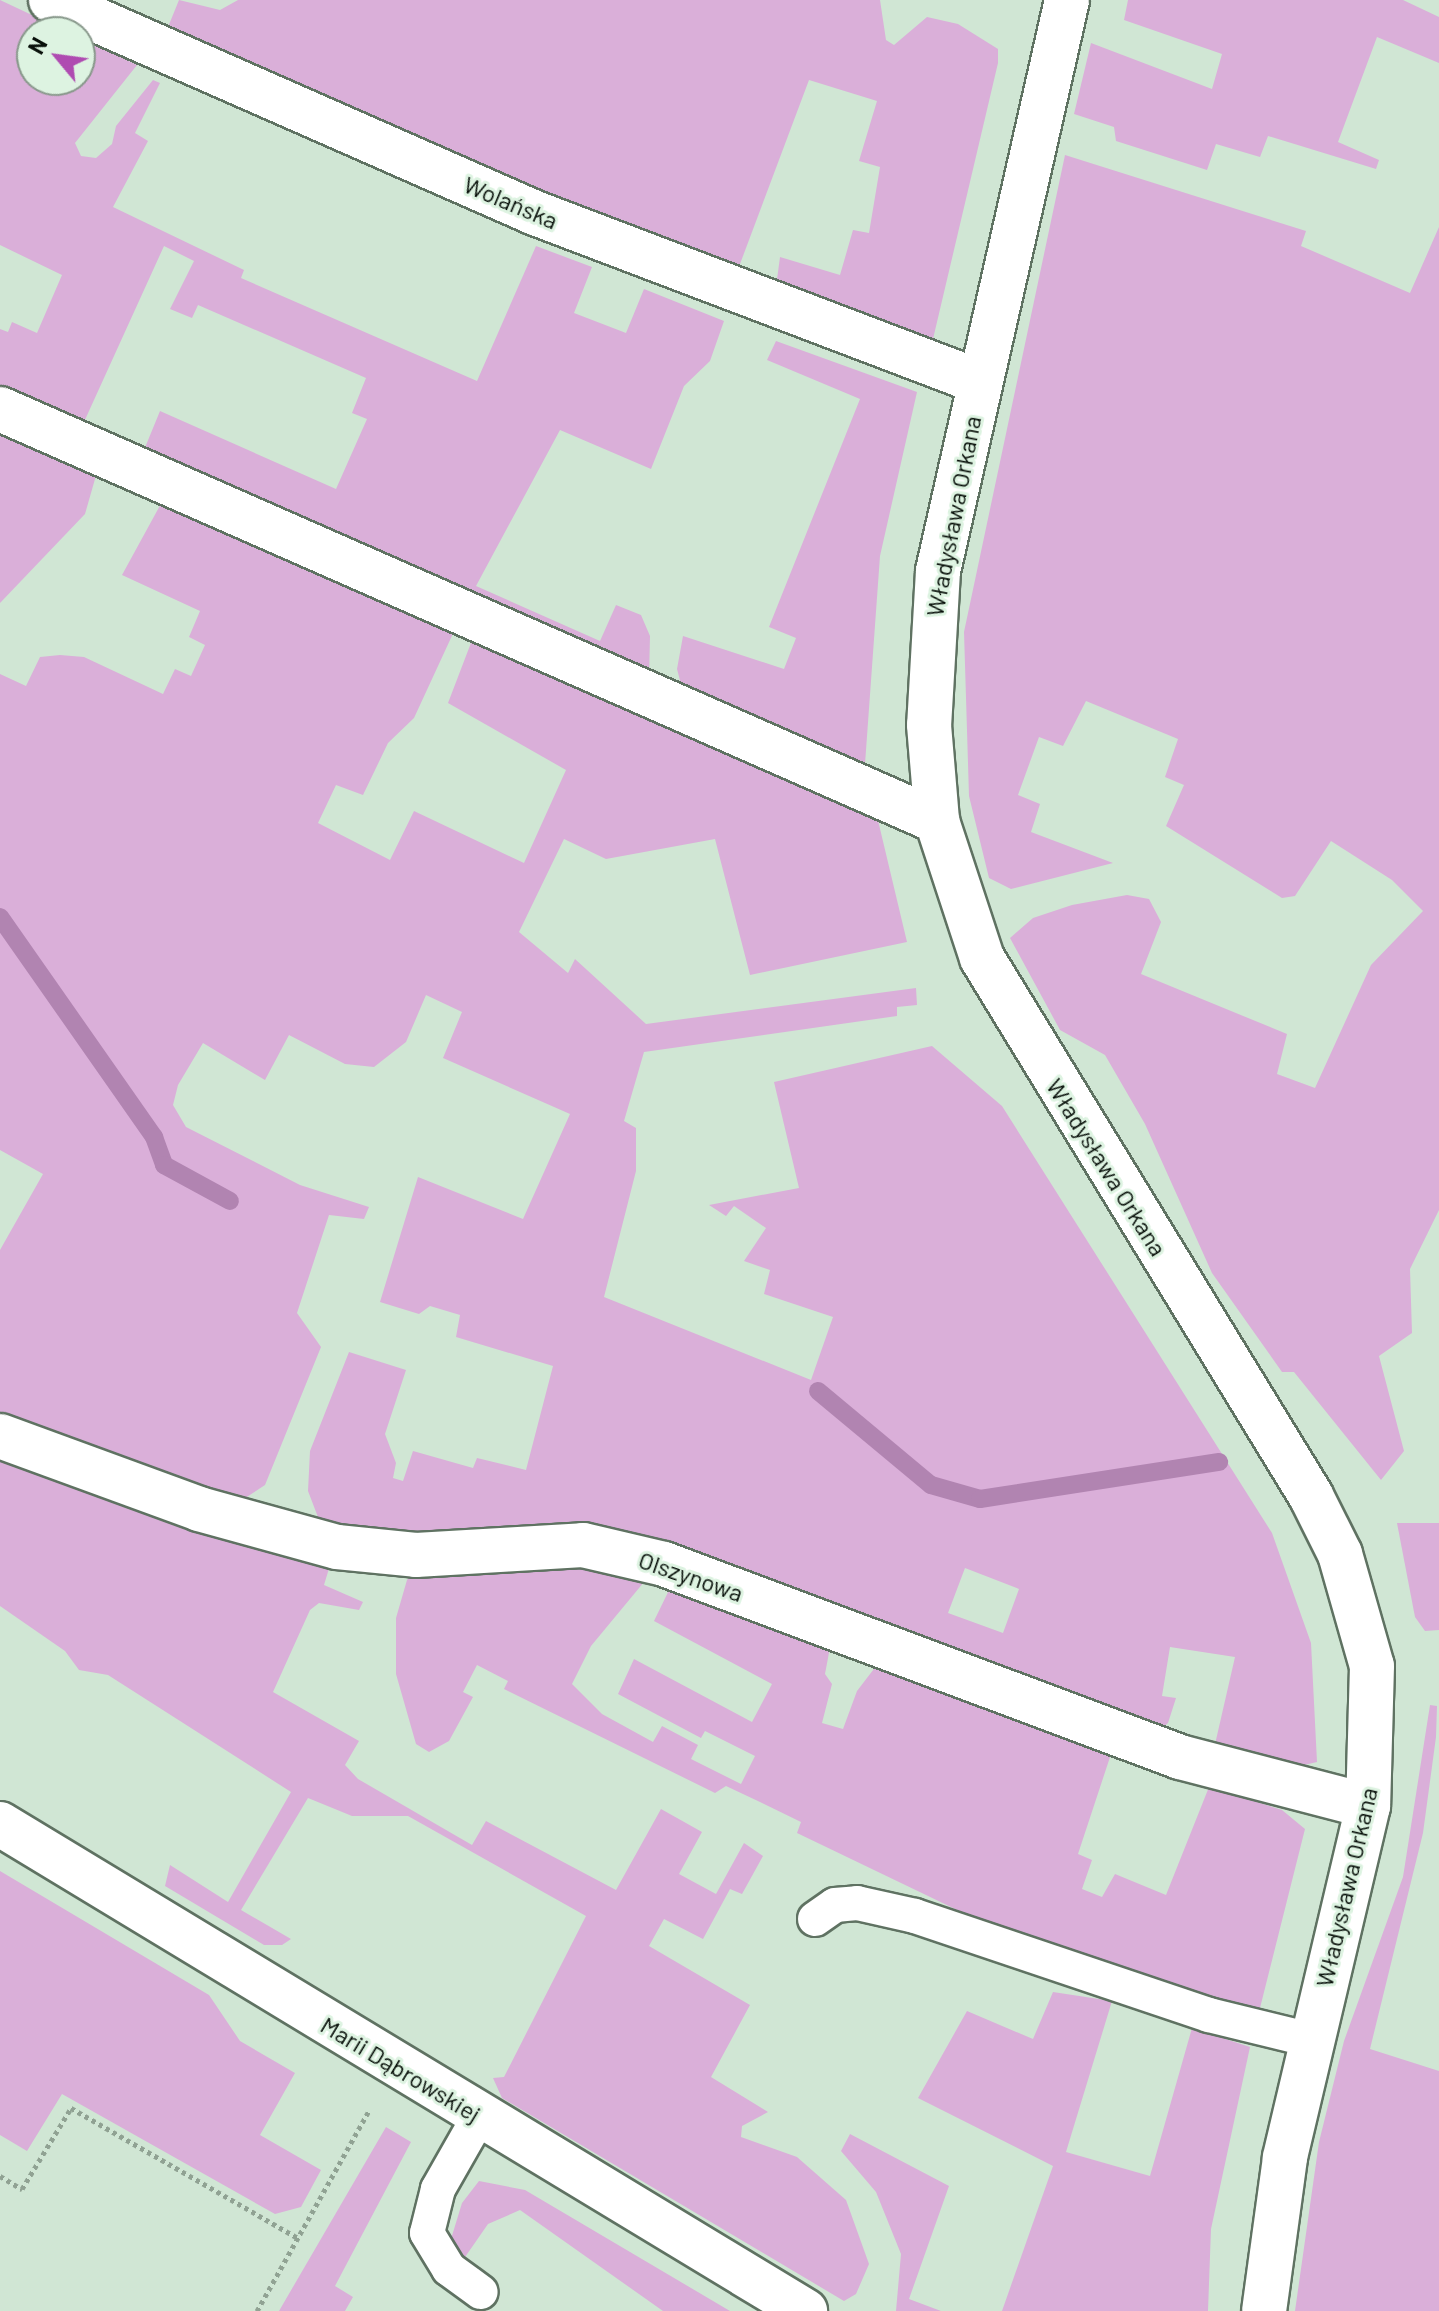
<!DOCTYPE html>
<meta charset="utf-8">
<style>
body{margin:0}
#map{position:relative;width:1439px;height:2311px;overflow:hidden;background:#d0e6d4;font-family:Barlow,sans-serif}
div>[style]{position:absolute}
.green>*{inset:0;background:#daafd9}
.stream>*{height:18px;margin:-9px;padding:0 9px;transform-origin:9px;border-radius:9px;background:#b184b1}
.path>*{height:5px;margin-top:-2.5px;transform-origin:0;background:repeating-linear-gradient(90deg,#90a293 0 4px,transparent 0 8px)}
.roads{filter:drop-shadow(2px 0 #5f7262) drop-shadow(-2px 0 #5f7262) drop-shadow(0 2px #5f7262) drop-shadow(0 -2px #5f7262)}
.service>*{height:34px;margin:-17px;padding:0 17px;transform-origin:17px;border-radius:17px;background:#fff}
.minor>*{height:44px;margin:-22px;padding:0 22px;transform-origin:22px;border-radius:22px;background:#fff}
.tertiary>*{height:44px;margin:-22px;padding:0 22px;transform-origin:22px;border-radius:22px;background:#fff}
span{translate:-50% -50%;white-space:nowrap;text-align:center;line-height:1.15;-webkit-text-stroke:6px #ddf3e1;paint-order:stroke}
.street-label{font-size:24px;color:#08100a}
.north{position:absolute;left:16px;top:16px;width:80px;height:80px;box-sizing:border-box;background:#ddf3e1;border:2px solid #88988b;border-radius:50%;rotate:299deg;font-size:22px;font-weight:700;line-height:32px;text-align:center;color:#08100a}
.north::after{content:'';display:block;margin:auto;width:28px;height:36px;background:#af4bb1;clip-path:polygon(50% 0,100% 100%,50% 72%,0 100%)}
</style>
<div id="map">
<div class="green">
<div style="clip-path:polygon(0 0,68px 32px,32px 32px,32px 80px,80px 80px,80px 38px,137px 65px,75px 143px,81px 156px,96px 158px,112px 144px,116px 126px,153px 80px,160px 83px,135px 133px,148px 141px,113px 207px,244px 270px,241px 278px,477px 381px,536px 246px,592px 267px,574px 313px,626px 333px,644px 289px,724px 321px,710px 361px,684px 386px,651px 469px,560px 430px,476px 586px,600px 641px,616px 605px,641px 615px,650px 636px,649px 679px,144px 450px,160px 411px,336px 489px,367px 419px,352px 413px,366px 378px,198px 305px,192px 318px,170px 309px,194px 261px,164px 246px,84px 422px,0 395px,0 329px,8px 332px,12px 322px,37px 333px,62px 275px,0 245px)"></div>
<div style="clip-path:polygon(179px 0,220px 10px,238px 0,880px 0,886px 40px,894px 45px,927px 17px,958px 24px,998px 49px,998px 63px,933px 339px,776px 287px,780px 257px,840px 275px,853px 230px,869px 233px,880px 167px,859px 161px,877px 101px,809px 80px,737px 272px,166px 32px)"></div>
<div style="clip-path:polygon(1128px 0,1403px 0,1439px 17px,1439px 63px,1377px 37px,1338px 142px,1379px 160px,1376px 169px,1268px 136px,1260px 157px,1216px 144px,1207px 170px,1116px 141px,1114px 127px,1074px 114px,1091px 43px,1212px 89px,1222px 54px,1124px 20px)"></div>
<div style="clip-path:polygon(1065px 155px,1306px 231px,1301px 246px,1410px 293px,1439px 227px,1439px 1210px,1410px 1269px,1412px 1333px,1379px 1356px,1404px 1451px,1381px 1480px,1294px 1372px,1282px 1372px,1212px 1273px,1145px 1124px,1105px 1055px,1060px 1030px,1010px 938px,1033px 918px,1072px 905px,1127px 895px,1149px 899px,1161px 922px,1141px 974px,1287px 1034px,1277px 1074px,1315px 1088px,1371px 965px,1423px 911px,1392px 880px,1331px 841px,1295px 896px,1282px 898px,1166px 826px,1184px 785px,1165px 777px,1178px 739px,1086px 701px,1063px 746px,1039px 737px,1018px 795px,1040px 804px,1031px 832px,1113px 863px,1011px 889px,989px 878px,969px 796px,964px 632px)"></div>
<div style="clip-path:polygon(776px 341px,917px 392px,880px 556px,865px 764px,848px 764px,682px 688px,677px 669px,683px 636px,784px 669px,796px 638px,769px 627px,860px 399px,767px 360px)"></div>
<div style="clip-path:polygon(0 432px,97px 472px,85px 514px,0 603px)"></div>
<div style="clip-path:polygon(evenodd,163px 500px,456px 627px,414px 718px,388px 743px,363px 795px,336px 785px,318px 823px,390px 860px,414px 811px,524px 863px,566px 770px,448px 703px,474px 635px,876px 812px,907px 942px,750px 975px,715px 839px,606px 859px,564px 839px,519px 932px,568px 973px,575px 959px,646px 1024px,916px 988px,917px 1005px,897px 1007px,897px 1016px,644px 1052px,624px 1121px,636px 1128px,636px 1171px,604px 1297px,811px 1380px,833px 1317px,764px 1294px,770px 1270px,744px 1261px,766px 1228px,734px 1206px,726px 1216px,709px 1205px,799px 1188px,774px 1082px,932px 1046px,1002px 1106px,1272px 1533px,1311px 1643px,1317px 1762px,1287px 1769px,1213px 1753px,1235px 1657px,1170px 1647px,1162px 1696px,1176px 1698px,1168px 1723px,1153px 1735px,979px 1656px,939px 1643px,933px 1653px,713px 1564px,321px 1525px,308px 1491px,310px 1451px,349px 1352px,406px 1370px,385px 1434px,396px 1463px,393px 1478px,403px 1481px,413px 1451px,473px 1468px,477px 1458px,526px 1470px,553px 1366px,456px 1337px,460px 1315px,430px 1306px,419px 1314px,380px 1302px,418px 1177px,523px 1219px,570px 1114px,443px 1058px,462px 1012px,426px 995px,406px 1042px,374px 1067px,345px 1064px,289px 1035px,265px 1080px,203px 1043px,178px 1085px,173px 1105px,186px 1127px,300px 1185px,369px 1207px,364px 1219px,329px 1215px,297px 1313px,321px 1347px,265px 1485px,236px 1504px,0 1422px,0 1250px,43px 1174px,0 1150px,0 674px,26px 686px,40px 657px,60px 655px,84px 657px,163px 694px,175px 669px,191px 676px,205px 645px,189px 637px,200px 611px,122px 575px,163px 500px,965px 1568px,1019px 1589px,1003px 1633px,948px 1613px,965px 1568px)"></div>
<div style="clip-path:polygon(0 1451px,331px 1562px,324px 1585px,363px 1602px,359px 1610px,319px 1603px,310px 1610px,273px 1692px,359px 1741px,345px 1765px,358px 1779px,472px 1845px,486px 1821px,616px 1890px,661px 1809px,702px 1832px,679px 1874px,716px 1894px,744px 1843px,763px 1856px,742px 1894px,730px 1889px,703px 1939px,664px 1919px,649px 1946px,750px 2005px,711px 2077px,768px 2112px,742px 2126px,741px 2137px,797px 2157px,846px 2200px,869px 2264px,856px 2294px,844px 2301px,502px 2098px,493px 2078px,504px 2077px,586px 1916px,408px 1816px,352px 1816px,308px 1798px,241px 1910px,291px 1939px,282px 1945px,264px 1945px,165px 1886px,170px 1865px,228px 1902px,291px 1792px,108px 1675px,79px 1670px,65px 1651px,0 1606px)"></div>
<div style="clip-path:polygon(1397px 1523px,1439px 1523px,1439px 1630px,1425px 1631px,1415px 1617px)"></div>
<div style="clip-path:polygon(528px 1560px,649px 1576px,591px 1646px,572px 1684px,602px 1714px,653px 1742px,662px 1726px,698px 1745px,691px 1759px,741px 1784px,755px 1756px,705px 1731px,701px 1738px,618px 1694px,634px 1659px,752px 1722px,772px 1684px,654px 1621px,672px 1584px,831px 1642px,825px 1674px,832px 1684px,822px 1723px,843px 1729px,857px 1691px,880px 1661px,1112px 1751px,1078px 1854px,1092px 1860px,1082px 1889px,1102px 1897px,1115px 1874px,1166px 1895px,1209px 1787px,1282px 1810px,1305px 1829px,1260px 2008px,1249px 2012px,978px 1920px,797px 1833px,801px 1822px,760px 1802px,726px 1786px,715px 1793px,504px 1689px,508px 1681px,477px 1665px,463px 1692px,473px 1697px,449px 1741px,429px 1752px,416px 1744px,396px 1674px,396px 1618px,407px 1580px,414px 1571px)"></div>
<div style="clip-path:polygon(1430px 1705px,1437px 1706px,1436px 1737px,1423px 1833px,1370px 2049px,1439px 2071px,1439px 2311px,1295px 2311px,1319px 2142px,1344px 2041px,1403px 1877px)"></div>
<div style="clip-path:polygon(0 1871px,209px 1995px,240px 2041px,295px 2073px,260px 2135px,321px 2170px,301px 2207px,275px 2214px,62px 2094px,27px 2151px,0 2135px)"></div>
<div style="clip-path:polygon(1053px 1992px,1112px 2001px,1066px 2152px,1150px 2176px,1192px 2028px,1250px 2047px,1211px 2229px,1208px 2311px,1002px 2311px,1053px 2166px,918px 2098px,967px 2011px,1033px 2039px)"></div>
<div style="clip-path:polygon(386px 2127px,411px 2142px,335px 2286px,353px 2297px,345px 2311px,279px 2311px)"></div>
<div style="clip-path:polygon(850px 2134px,949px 2186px,909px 2299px,941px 2311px,896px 2311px,901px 2254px,876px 2192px,841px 2151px)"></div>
<div style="clip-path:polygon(479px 2181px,525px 2190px,730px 2311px,663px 2311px,520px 2210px,488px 2224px,463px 2260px,451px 2239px,462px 2203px)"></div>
</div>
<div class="stream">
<div style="left:0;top:917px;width:269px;rotate:55deg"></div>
<div style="left:154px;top:1137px;width:30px;rotate:70deg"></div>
<div style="left:164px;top:1165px;width:75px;rotate:28.6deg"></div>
<div style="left:818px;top:1391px;width:147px;rotate:39.8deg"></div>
<div style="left:931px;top:1485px;width:51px;rotate:15.9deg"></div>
<div style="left:980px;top:1499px;width:242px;rotate:-8.8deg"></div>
</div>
<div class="path">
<div style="left:0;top:2176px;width:26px;rotate:31deg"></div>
<div style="left:22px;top:2189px;width:95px;rotate:-58.8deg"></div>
<div style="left:71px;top:2108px;width:262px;rotate:29.8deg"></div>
<div style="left:257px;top:2311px;width:231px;rotate:-60.8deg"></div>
</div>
<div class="roads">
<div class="service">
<div style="left:815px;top:1919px;width:24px;rotate:-35deg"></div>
<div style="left:835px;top:1905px;width:22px;rotate:-5deg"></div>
<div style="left:857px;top:1903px;width:59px;rotate:12.6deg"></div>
<div style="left:915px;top:1916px;width:310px;rotate:18.6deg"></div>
<div style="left:1209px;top:2015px;width:105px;rotate:13.8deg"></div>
<div style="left:479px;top:2117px;width:83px;rotate:119.7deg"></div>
<div style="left:438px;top:2189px;width:45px;rotate:104deg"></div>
<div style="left:427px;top:2233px;width:42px;rotate:58.6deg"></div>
<div style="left:449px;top:2269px;width:39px;rotate:36deg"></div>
</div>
<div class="minor">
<div style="left:51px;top:0;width:529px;rotate:23.75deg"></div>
<div style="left:535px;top:213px;width:475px;rotate:20.8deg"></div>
<div style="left:0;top:409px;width:1024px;rotate:23.74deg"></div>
<div style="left:0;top:1436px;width:212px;rotate:20.1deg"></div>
<div style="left:199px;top:1509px;width:143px;rotate:15.4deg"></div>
<div style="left:337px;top:1547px;width:79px;rotate:5.8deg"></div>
<div style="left:416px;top:1555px;width:167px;rotate:-3.4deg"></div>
<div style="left:583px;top:1545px;width:83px;rotate:13.2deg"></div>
<div style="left:664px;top:1564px;width:551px;rotate:20.51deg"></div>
<div style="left:1180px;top:1757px;width:194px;rotate:14.6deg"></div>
<div style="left:0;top:1824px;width:941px;rotate:31.17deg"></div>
</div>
<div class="tertiary">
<div style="left:1067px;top:0;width:585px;rotate:102.73deg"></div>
<div style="left:938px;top:571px;width:154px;rotate:93.3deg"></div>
<div style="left:929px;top:725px;width:96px;rotate:85.2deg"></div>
<div style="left:937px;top:821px;width:144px;rotate:71.8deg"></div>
<div style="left:982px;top:958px;width:631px;rotate:58.55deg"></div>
<div style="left:1311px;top:1496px;width:65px;rotate:63.4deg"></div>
<div style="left:1340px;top:1554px;width:116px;rotate:74.1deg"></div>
<div style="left:1372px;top:1666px;width:140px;rotate:91.6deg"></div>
<div style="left:1368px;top:1806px;width:362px;rotate:103.3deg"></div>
<div style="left:1285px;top:2158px;width:154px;rotate:97.8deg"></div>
</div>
</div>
<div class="street-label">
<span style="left:511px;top:202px;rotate:23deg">Wolańska</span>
<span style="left:953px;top:516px;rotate:-79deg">Władysława Orkana</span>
<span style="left:1107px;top:1167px;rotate:58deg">Władysława Orkana</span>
<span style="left:691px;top:1576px;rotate:19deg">Olszynowa</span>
<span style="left:1346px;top:1887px;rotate:-77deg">Władysława Orkana</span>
<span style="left:401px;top:2069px;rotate:31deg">Marii Dąbrowskiej</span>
</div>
<div class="north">N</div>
</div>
